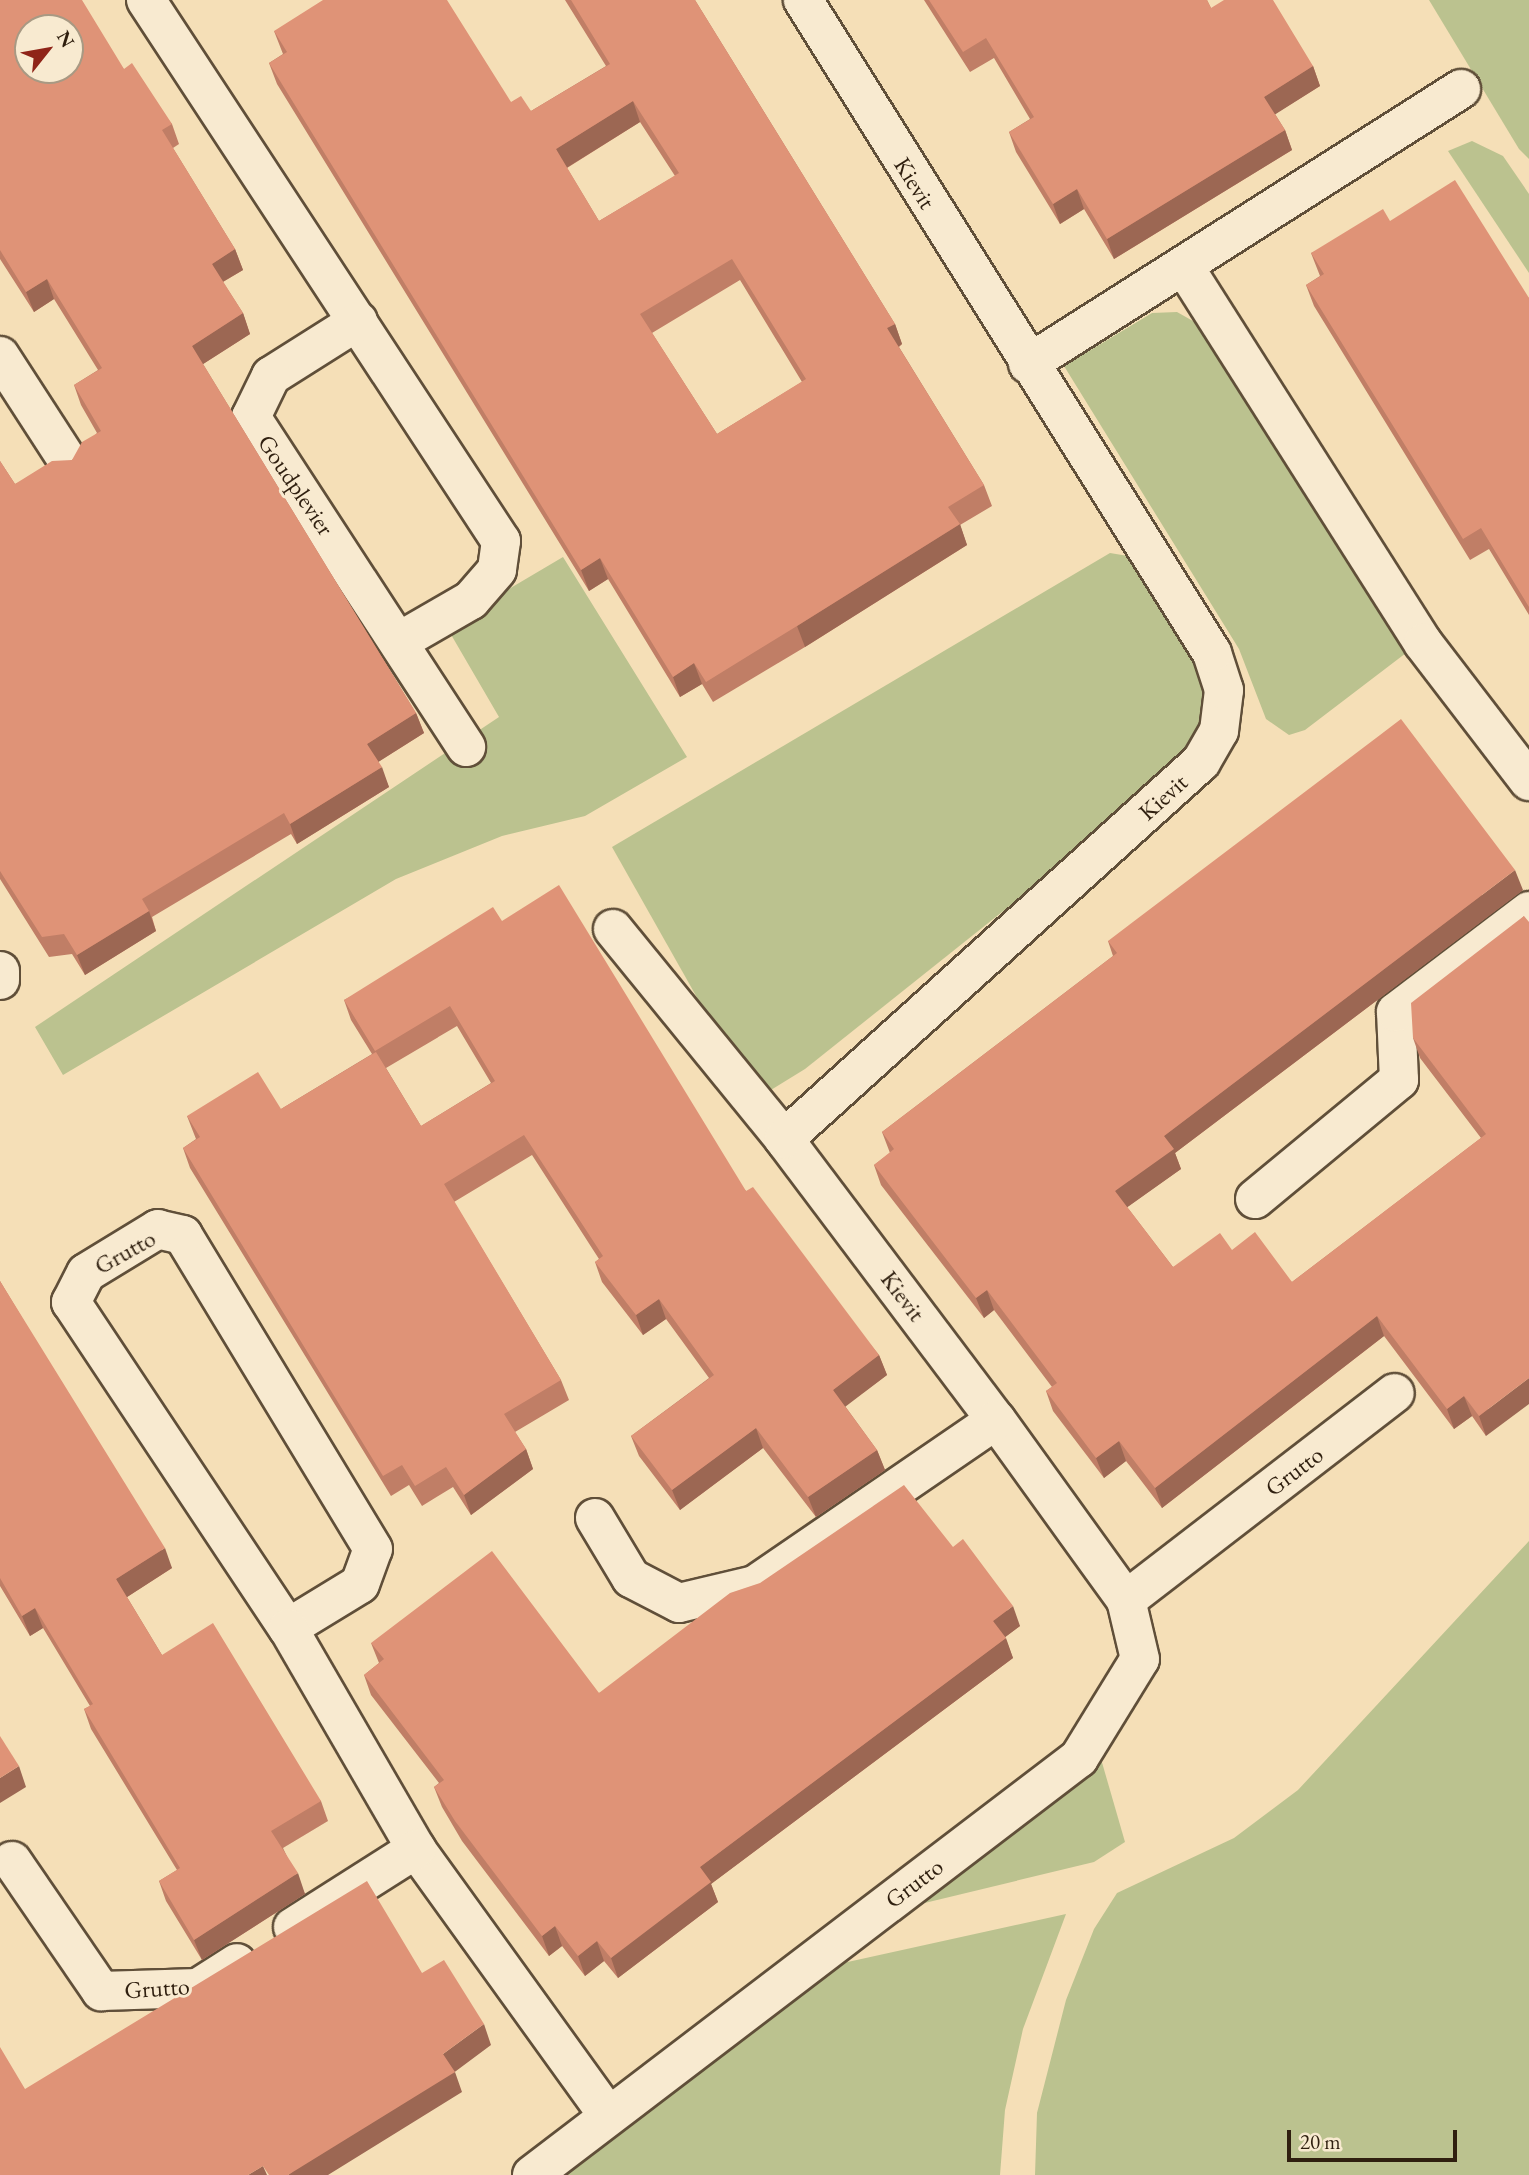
<!DOCTYPE html>
<style>
body{margin:0}
#map{position:relative;width:1529px;height:2175px;overflow:hidden;background:#f5dfb7;font-family:"EB Garamond",serif}
div>[style]{position:absolute}
.green>*{inset:0;background:#bbc28f}
.roads{filter:drop-shadow(2px 0 #604f39) drop-shadow(-2px 0 #604f39) drop-shadow(0 2px #604f39) drop-shadow(0 -2px #604f39)}
.minor>*{height:38px;margin:-19px;padding:0 19px;transform-origin:19px;border-radius:19px;background:#f8ead0}
.wall>*{inset:0;background:#c07e66}
.shaded-wall>*{inset:0;background:#9c6753}
.building>*{inset:0;background:#df9377}
span{translate:-50% -50%;white-space:nowrap;text-align:center;line-height:1.15;-webkit-text-stroke:6px #f8ead0;paint-order:stroke}
.street-label{font-size:24px;color:#2f1f0f}
.north{position:absolute;left:14px;top:14px;width:70px;height:70px;box-sizing:border-box;background:#f8ead0;border:2px solid #a89983;border-radius:50%;rotate:59deg;font-size:19px;font-weight:700;line-height:28px;text-align:center;color:#2f1f0f}
.north::after{content:'';display:block;margin:auto;width:24px;height:32px;background:#8f2418;clip-path:polygon(50% 0,100% 100%,50% 72%,0 100%)}
.scale{position:absolute;left:1287px;top:2130px;width:170px;height:32px;box-sizing:border-box;border:4px solid #2f1f0f;border-top:0;padding-left:9px;font-size:21px;line-height:24px;white-space:nowrap;color:#2f1f0f;-webkit-text-stroke:5px #f8ead0;paint-order:stroke}
</style>
<div id="map">
<div class="green">
<div style="clip-path:polygon(1429px 0,1529px 0,1529px 159px,1519px 149px)"></div>
<div style="clip-path:polygon(1472px 141px,1503px 156px,1529px 194px,1529px 273px,1448px 151px)"></div>
<div style="clip-path:polygon(1177px 312px,1200px 325px,1406px 653px,1305px 730px,1289px 735px,1266px 719px,1239px 649px,1064px 366px,1152px 313px)"></div>
<div style="clip-path:polygon(1110px 553px,1134px 557px,1238px 724px,805px 1069px,766px 1093px,747px 1086px,612px 847px)"></div>
<div style="clip-path:polygon(563px 557px,687px 757px,585px 816px,502px 836px,396px 879px,63px 1075px,35px 1027px,499px 717px,446px 626px)"></div>
<div style="clip-path:polygon(1529px 1541px,1529px 2175px,1035px 2175px,1037px 2113px,1066px 2000px,1094px 1929px,1117px 1893px,1234px 1838px,1298px 1790px)"></div>
<div style="clip-path:polygon(1101px 1759px,1125px 1842px,1094px 1862px,908px 1907px)"></div>
<div style="clip-path:polygon(1066px 1914px,1023px 2029px,1005px 2110px,1000px 2175px,566px 2175px,834px 1965px)"></div>
</div>
<div class="roads">
<div class="minor">
<div style="left:146px;top:0;width:647px;rotate:56.73deg"></div>
<div style="left:501px;top:541px;width:29px;rotate:98deg"></div>
<div style="left:497px;top:570px;width:40px;rotate:131deg"></div>
<div style="left:471px;top:600px;width:82px;rotate:150deg"></div>
<div style="left:1185px;top:268px;width:444px;rotate:57.6deg"></div>
<div style="left:1423px;top:643px;width:174px;rotate:52.5deg"></div>
<div style="left:358px;top:321px;width:103px;rotate:147.7deg"></div>
<div style="left:271px;top:376px;width:46px;rotate:116deg"></div>
<div style="left:251px;top:417px;width:394px;rotate:56.9deg"></div>
<div style="left:0;top:356px;width:125px;rotate:57.1deg"></div>
<div style="left:1028px;top:364px;width:513px;rotate:-32.42deg"></div>
<div style="left:613px;top:929px;width:271px;rotate:50.8deg"></div>
<div style="left:784px;top:1139px;width:352px;rotate:53deg"></div>
<div style="left:0;top:971px;width:9px;rotate:90deg"></div>
<div style="left:784px;top:1139px;width:562px;rotate:-42.12deg"></div>
<div style="left:1201px;top:762px;width:36px;rotate:-60deg"></div>
<div style="left:1219px;top:731px;width:41px;rotate:-83deg"></div>
<div style="left:1224px;top:690px;width:39px;rotate:-108deg"></div>
<div style="left:1212px;top:653px;width:771px;rotate:-122.06deg"></div>
<div style="left:1255px;top:1199px;width:187px;rotate:-39.6deg"></div>
<div style="left:1399px;top:1080px;width:68px;rotate:-92.5deg"></div>
<div style="left:1396px;top:1012px;width:167px;rotate:-37.2deg"></div>
<div style="left:1126px;top:1600px;width:339px;rotate:-37.6deg"></div>
<div style="left:288px;top:1628px;width:84px;rotate:-31.4deg"></div>
<div style="left:360px;top:1584px;width:37px;rotate:-70deg"></div>
<div style="left:373px;top:1549px;width:367px;rotate:-121.2deg"></div>
<div style="left:183px;top:1235px;width:26px;rotate:-167deg"></div>
<div style="left:158px;top:1229px;width:84px;rotate:148.6deg"></div>
<div style="left:86px;top:1273px;width:33px;rotate:117deg"></div>
<div style="left:71px;top:1302px;width:392px;rotate:56.4deg"></div>
<div style="left:288px;top:1628px;width:255px;rotate:59.9deg"></div>
<div style="left:416px;top:1849px;width:328px;rotate:54.2deg"></div>
<div style="left:12px;top:1861px;width:158px;rotate:55.6deg"></div>
<div style="left:101px;top:1991px;width:97px;rotate:-1.8deg"></div>
<div style="left:198px;top:1988px;width:46px;rotate:-32.7deg"></div>
<div style="left:293px;top:1927px;width:146px;rotate:-32.4deg"></div>
<div style="left:532px;top:2175px;width:688px;rotate:-37.32deg"></div>
<div style="left:1079px;top:1758px;width:116px;rotate:-58.4deg"></div>
<div style="left:1140px;top:1659px;width:61px;rotate:-103.3deg"></div>
<div style="left:1126px;top:1600px;width:222px;rotate:-125.8deg"></div>
<div style="left:996px;top:1420px;width:292px;rotate:145.6deg"></div>
<div style="left:755px;top:1585px;width:78px;rotate:166.7deg"></div>
<div style="left:679px;top:1603px;width:54px;rotate:-152.5deg"></div>
<div style="left:631px;top:1578px;width:70px;rotate:-121deg"></div>
</div>
</div>
<div class="wall">
<div style="clip-path:polygon(0 0,124px 69px,172px 124px,179px 144px,173px 148px,235px 249px,243px 270px,223px 282px,243px 313px,250px 334px,203px 364px,416px 713px,424px 733px,378px 762px,389px 787px,297px 844px,291px 834px,152px 917px,156px 931px,85px 975px,72px 954px,49px 957px,0 879px,0 461px,15px 484px,72px 460px,97px 433px,81px 405px,74px 385px,98px 370px,54px 299px,34px 312px,0 259px)"></div>
<div style="clip-path:polygon(evenodd,565px 0,695px 0,895px 324px,902px 344px,899px 347px,984px 485px,992px 506px,960px 525px,967px 545px,805px 647px,713px 702px,702px 684px,680px 697px,608px 579px,589px 591px,277px 84px,269px 63px,283px 54px,274px 31px,511px 102px,531px 111px,606px 66px,565px 0,640px 122px,675px 176px,599px 221px,567px 168px,640px 122px,565px 0,740px 280px,802px 382px,717px 434px,652px 333px,740px 280px)"></div>
<div style="clip-path:polygon(924px 0,1207px 0,1211px 8px,1313px 66px,1320px 86px,1275px 114px,1285px 130px,1292px 150px,1114px 259px,1084px 209px,1060px 224px,1016px 152px,1009px 132px,1030px 119px,994px 58px,970px 72px)"></div>
<div style="clip-path:polygon(1390px 221px,1529px 298px,1529px 615px,1489px 549px,1470px 560px,1314px 306px,1306px 285px,1320px 276px,1311px 253px)"></div>
<div style="clip-path:polygon(1523px 890px,1175px 1153px,1181px 1169px,1127px 1207px,1173px 1267px,1232px 1250px,1292px 1282px,1481px 1138px,1420px 1058px,1413px 1038px,1524px 916px,1486px 1436px,1472px 1416px,1454px 1429px,1384px 1336px,1162px 1508px,1126px 1461px,1104px 1478px,1053px 1411px,1046px 1391px,1052px 1387px,994px 1310px,984px 1318px,881px 1185px,874px 1165px,890px 1153px,882px 1132px,1113px 956px,1108px 941px)"></div>
<div style="clip-path:polygon(evenodd,502px 921px,746px 1191px,879px 1355px,887px 1375px,845px 1406px,877px 1450px,885px 1470px,816px 1517px,763px 1448px,680px 1510px,639px 1456px,631px 1436px,709px 1378px,666px 1319px,643px 1335px,602px 1282px,595px 1262px,599px 1259px,532px 1155px,454px 1202px,561px 1380px,569px 1400px,515px 1432px,526px 1449px,533px 1469px,471px 1515px,453px 1487px,422px 1506px,409px 1485px,391px 1496px,190px 1168px,183px 1148px,196px 1139px,187px 1116px,281px 1109px,372px 1054px,351px 1020px,344px 1000px,502px 921px,457px 1026px,491px 1083px,421px 1126px,386px 1068px,457px 1026px)"></div>
<div style="clip-path:polygon(0 1281px,172px 1568px,127px 1597px,162px 1655px,321px 1801px,328px 1821px,283px 1848px,305px 1894px,202px 1960px,166px 1901px,159px 1881px,177px 1870px,91px 1729px,84px 1709px,90px 1706px,43px 1628px,30px 1636px,0 1586px)"></div>
<div style="clip-path:polygon(953px 1547px,1020px 1626px,1005px 1637px,1013px 1658px,711px 1884px,718px 1902px,618px 1978px,604px 1961px,585px 1976px,562px 1946px,549px 1956px,462px 1841px,442px 1807px,434px 1787px,439px 1783px,371px 1695px,364px 1675px,379px 1663px,371px 1643px,599px 1693px)"></div>
</div>
<div class="shaded-wall">
<div style="clip-path:polygon(1313px 66px,1320px 86px,1271px 117px,1264px 97px)"></div>
<div style="clip-path:polygon(633px 101px,640px 122px,563px 170px,556px 149px)"></div>
<div style="clip-path:polygon(1285px 130px,1292px 150px,1114px 259px,1107px 239px)"></div>
<div style="clip-path:polygon(1077px 189px,1084px 209px,1060px 224px,1053px 204px)"></div>
<div style="clip-path:polygon(235px 249px,243px 270px,219px 284px,212px 264px)"></div>
<div style="clip-path:polygon(47px 279px,54px 299px,34px 312px,26px 292px)"></div>
<div style="clip-path:polygon(243px 313px,250px 334px,200px 366px,192px 346px)"></div>
<div style="clip-path:polygon(895px 324px,902px 344px,895px 349px,887px 328px)"></div>
<div style="clip-path:polygon(960px 524px,967px 545px,805px 647px,797px 626px)"></div>
<div style="clip-path:polygon(600px 558px,608px 579px,589px 591px,581px 570px)"></div>
<div style="clip-path:polygon(694px 663px,702px 684px,680px 697px,673px 677px)"></div>
<div style="clip-path:polygon(416px 713px,424px 733px,375px 764px,367px 744px)"></div>
<div style="clip-path:polygon(382px 767px,389px 787px,297px 844px,290px 824px)"></div>
<div style="clip-path:polygon(1515px 870px,1523px 890px,1175px 1153px,1181px 1169px,1122px 1211px,1115px 1191px,1164px 1136px)"></div>
<div style="clip-path:polygon(149px 911px,156px 931px,85px 975px,77px 955px)"></div>
<div style="clip-path:polygon(987px 1290px,994px 1310px,984px 1318px,976px 1298px)"></div>
<div style="clip-path:polygon(659px 1299px,666px 1319px,643px 1335px,636px 1315px)"></div>
<div style="clip-path:polygon(1377px 1316px,1384px 1336px,1162px 1508px,1155px 1488px)"></div>
<div style="clip-path:polygon(879px 1355px,887px 1375px,841px 1410px,833px 1390px)"></div>
<div style="clip-path:polygon(1529px 1378px,1529px 1404px,1486px 1436px,1479px 1416px)"></div>
<div style="clip-path:polygon(1464px 1396px,1472px 1416px,1454px 1429px,1447px 1409px)"></div>
<div style="clip-path:polygon(756px 1428px,763px 1448px,680px 1510px,672px 1490px)"></div>
<div style="clip-path:polygon(1119px 1441px,1126px 1461px,1104px 1478px,1096px 1458px)"></div>
<div style="clip-path:polygon(526px 1449px,533px 1469px,471px 1515px,464px 1495px)"></div>
<div style="clip-path:polygon(877px 1450px,885px 1470px,816px 1517px,808px 1497px)"></div>
<div style="clip-path:polygon(165px 1548px,172px 1568px,124px 1599px,116px 1579px)"></div>
<div style="clip-path:polygon(1013px 1606px,1020px 1626px,1000px 1641px,993px 1621px)"></div>
<div style="clip-path:polygon(35px 1608px,43px 1628px,30px 1636px,22px 1616px)"></div>
<div style="clip-path:polygon(1006px 1638px,1013px 1658px,711px 1884px,718px 1902px,618px 1978px,611px 1958px,700px 1867px)"></div>
<div style="clip-path:polygon(19px 1766px,26px 1787px,0 1803px,0 1778px)"></div>
<div style="clip-path:polygon(298px 1873px,305px 1894px,202px 1960px,194px 1940px)"></div>
<div style="clip-path:polygon(555px 1926px,562px 1946px,549px 1956px,542px 1936px)"></div>
<div style="clip-path:polygon(597px 1941px,604px 1961px,585px 1976px,578px 1956px)"></div>
<div style="clip-path:polygon(484px 2024px,491px 2045px,452px 2074px,455px 2072px,462px 2092px,328px 2175px,288px 2175px,443px 2054px)"></div>
<div style="clip-path:polygon(263px 2166px,267px 2175px,248px 2175px)"></div>
</div>
<div class="building">
<div style="clip-path:polygon(evenodd,0 0,82px 0,124px 69px,132px 63px,172px 124px,162px 130px,235px 249px,212px 264px,243px 313px,192px 346px,416px 713px,367px 744px,382px 767px,290px 824px,284px 813px,142px 899px,149px 911px,77px 955px,64px 934px,42px 937px,0 871px,0 461px,15px 484px,52px 461px,72px 460px,82px 442px,101px 431px,74px 385px,102px 368px,47px 279px,26px 292px,0 250px,0 0,28px 28px,70px 28px,70px 70px,28px 70px,28px 28px)"></div>
<div style="clip-path:polygon(evenodd,323px 0,447px 0,511px 102px,521px 96px,531px 111px,610px 64px,571px 0,695px 0,895px 324px,887px 328px,984px 485px,948px 507px,960px 524px,797px 626px,706px 682px,694px 663px,673px 677px,600px 558px,581px 570px,269px 63px,287px 52px,274px 31px,323px 0,633px 101px,679px 173px,599px 221px,556px 149px,633px 101px,323px 0,732px 259px,806px 379px,717px 434px,640px 314px,732px 259px)"></div>
<div style="clip-path:polygon(929px 0,1207px 0,1211px 8px,1224px 0,1273px 0,1313px 66px,1264px 97px,1285px 130px,1107px 239px,1077px 189px,1053px 204px,1009px 132px,1034px 117px,986px 38px,963px 52px)"></div>
<div style="clip-path:polygon(1455px 180px,1529px 298px,1529px 607px,1481px 528px,1463px 539px,1306px 285px,1324px 274px,1311px 253px,1383px 209px,1390px 221px)"></div>
<div style="clip-path:polygon(1401px 719px,1515px 870px,1164px 1136px,1174px 1149px,1115px 1191px,1173px 1267px,1220px 1233px,1232px 1250px,1255px 1232px,1292px 1282px,1486px 1134px,1413px 1038px,1411px 1003px,1524px 916px,1529px 922px,1529px 1378px,1479px 1416px,1464px 1396px,1447px 1409px,1377px 1316px,1155px 1488px,1119px 1441px,1096px 1458px,1046px 1391px,1057px 1383px,987px 1290px,976px 1298px,874px 1165px,894px 1149px,882px 1132px,1117px 953px,1108px 941px)"></div>
<div style="clip-path:polygon(559px 885px,746px 1191px,753px 1187px,879px 1355px,833px 1390px,877px 1450px,808px 1497px,756px 1428px,672px 1490px,631px 1436px,714px 1375px,659px 1299px,636px 1315px,595px 1262px,603px 1256px,524px 1135px,444px 1184px,561px 1380px,504px 1414px,526px 1449px,464px 1495px,446px 1467px,415px 1486px,402px 1465px,383px 1476px,183px 1148px,200px 1137px,187px 1116px,258px 1072px,281px 1109px,376px 1052px,421px 1126px,495px 1081px,450px 1006px,375px 1051px,344px 1000px,493px 907px,502px 921px)"></div>
<div style="clip-path:polygon(0 1281px,165px 1548px,116px 1579px,162px 1655px,213px 1623px,321px 1801px,271px 1831px,298px 1873px,194px 1940px,159px 1881px,180px 1868px,84px 1709px,93px 1704px,35px 1608px,22px 1616px,0 1578px)"></div>
<div style="clip-path:polygon(904px 1485px,953px 1547px,963px 1539px,1013px 1606px,993px 1621px,1006px 1638px,700px 1867px,711px 1882px,611px 1958px,597px 1941px,578px 1956px,555px 1926px,542px 1936px,455px 1821px,434px 1787px,444px 1780px,364px 1675px,384px 1659px,371px 1643px,492px 1551px,599px 1693px,730px 1593px,760px 1583px)"></div>
<div style="clip-path:polygon(0 1736px,19px 1766px,0 1778px)"></div>
<div style="clip-path:polygon(367px 1881px,422px 1973px,444px 1960px,484px 2024px,443px 2054px,455px 2072px,288px 2175px,269px 2175px,263px 2166px,248px 2175px,0 2175px,0 2047px,25px 2089px)"></div>
</div>
<div class="street-label">
<span style="left:915px;top:183px;rotate:58deg">Kievit</span>
<span style="left:296px;top:485px;rotate:56deg">Goudplevier</span>
<span style="left:1163px;top:797px;rotate:-42deg">Kievit</span>
<span style="left:125px;top:1252px;rotate:-29deg">Grutto</span>
<span style="left:903px;top:1296px;rotate:53deg">Kievit</span>
<span style="left:1294px;top:1471px;rotate:-37deg">Grutto</span>
<span style="left:914px;top:1883px;rotate:-37deg">Grutto</span>
<span style="left:157px;top:1988px;rotate:-4deg">Grutto</span>
</div>
<div class="north">N</div>
<div class="scale">20 m</div>
</div>
